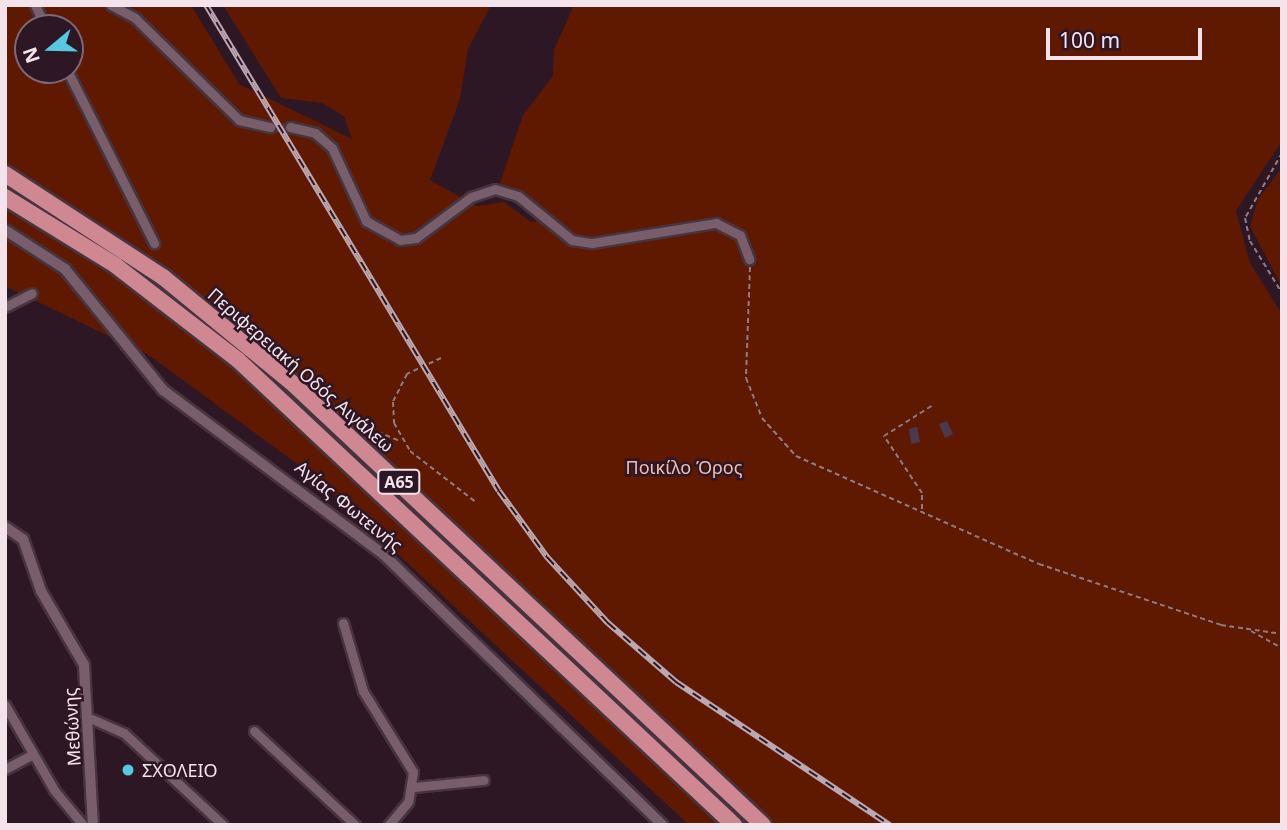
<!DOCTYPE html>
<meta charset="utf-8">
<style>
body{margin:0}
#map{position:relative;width:1287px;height:830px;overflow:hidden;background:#2e1724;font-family:"Noto Sans",sans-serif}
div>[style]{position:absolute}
.green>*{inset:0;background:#5e1900}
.building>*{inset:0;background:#4a394e}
.minor-tunnel>*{height:9px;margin-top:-4.5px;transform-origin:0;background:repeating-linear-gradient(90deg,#4c3642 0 9px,transparent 0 13.5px)}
.path>*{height:2px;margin-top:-1px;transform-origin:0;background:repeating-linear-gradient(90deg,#8f7b86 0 5px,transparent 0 8.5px)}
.roads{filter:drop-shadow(2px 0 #46343e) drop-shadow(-2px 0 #46343e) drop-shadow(0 2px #46343e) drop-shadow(0 -2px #46343e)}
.minor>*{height:9px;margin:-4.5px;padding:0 4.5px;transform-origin:4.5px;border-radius:4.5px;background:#785d6b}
.tertiary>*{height:10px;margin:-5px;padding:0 5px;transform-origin:5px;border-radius:5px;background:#785d6b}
.trunk>*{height:16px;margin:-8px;padding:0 8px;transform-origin:8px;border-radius:8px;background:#cf8892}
.rail>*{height:6px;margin-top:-3px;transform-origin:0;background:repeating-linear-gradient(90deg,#2e1724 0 10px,#bba8b2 0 20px);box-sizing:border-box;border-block:2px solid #bba8b2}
.dots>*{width:19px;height:19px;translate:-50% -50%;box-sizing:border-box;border:4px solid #2e1724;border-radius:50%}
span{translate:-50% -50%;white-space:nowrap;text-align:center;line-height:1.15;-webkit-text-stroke:5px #2e1724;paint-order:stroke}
.shield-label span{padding:2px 5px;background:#2e1724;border:2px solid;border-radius:5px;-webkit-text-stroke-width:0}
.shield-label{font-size:16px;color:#f4e3eb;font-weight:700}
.street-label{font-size:18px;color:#f4e3eb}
.park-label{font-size:18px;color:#f1bfaf}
.poi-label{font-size:18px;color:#f4e3eb}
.left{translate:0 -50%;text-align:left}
.frame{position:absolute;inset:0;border:7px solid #f4e3eb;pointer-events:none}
.north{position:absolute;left:14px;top:14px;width:70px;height:70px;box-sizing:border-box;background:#2e1724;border:2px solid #7d6974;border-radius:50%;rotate:251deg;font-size:19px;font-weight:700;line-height:28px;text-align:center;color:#f4e3eb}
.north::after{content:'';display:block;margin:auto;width:24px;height:32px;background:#56c9e1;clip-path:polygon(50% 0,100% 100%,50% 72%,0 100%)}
.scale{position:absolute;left:1046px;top:28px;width:156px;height:32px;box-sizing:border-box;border:4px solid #f4e3eb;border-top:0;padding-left:9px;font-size:21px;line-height:24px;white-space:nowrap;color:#f4e3eb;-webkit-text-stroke:5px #2e1724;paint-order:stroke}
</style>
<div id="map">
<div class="green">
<div style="clip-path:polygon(evenodd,5px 5px,191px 5px,239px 84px,352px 139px,344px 116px,322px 103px,281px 98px,223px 5px,491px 5px,468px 49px,460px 99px,430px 180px,476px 206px,504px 202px,531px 222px,551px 219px,500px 183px,523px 115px,553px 76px,554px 50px,574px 5px,1282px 5px,1282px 141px,1236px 211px,1250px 263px,1282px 314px,1282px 825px,689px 825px,315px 477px,150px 356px,5px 286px,5px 5px,28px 28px,70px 28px,70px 70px,28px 70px,28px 28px)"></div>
<div style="clip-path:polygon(1282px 168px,1282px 287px,1250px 226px,1258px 199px)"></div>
</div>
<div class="building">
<div style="clip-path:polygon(947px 421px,953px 434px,945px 438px,939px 424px)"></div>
<div style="clip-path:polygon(917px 427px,920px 442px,911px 444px,909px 429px)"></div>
</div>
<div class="minor-tunnel">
<div style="left:270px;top:127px;width:20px"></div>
</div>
<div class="path">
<div style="left:1282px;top:153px;width:75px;rotate:119.6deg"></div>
<div style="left:1245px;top:218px;width:24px;rotate:78deg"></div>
<div style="left:1250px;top:241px;width:61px;rotate:58.4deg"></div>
<div style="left:750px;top:267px;width:111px;rotate:92.1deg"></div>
<div style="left:746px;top:378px;width:43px;rotate:68.2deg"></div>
<div style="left:762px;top:418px;width:51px;rotate:48.2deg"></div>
<div style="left:796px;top:456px;width:266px;rotate:24deg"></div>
<div style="left:1039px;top:564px;width:192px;rotate:18.5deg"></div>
<div style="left:1221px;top:625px;width:62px;rotate:8.4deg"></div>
<div style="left:441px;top:358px;width:38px;rotate:155deg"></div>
<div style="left:407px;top:374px;width:31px;rotate:117deg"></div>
<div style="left:393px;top:402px;width:21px;rotate:87deg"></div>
<div style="left:394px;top:423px;width:32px;rotate:60deg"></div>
<div style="left:410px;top:451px;width:85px;rotate:37.8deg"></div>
<div style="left:354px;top:422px;width:50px;rotate:22.4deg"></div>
<div style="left:922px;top:509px;width:16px;rotate:-90deg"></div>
<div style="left:922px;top:493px;width:69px;rotate:-123.7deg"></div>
<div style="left:884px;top:436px;width:58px;rotate:-32.3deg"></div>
<div style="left:1251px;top:631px;width:35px;rotate:29deg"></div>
</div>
<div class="roads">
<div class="minor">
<div style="left:35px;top:5px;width:25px;rotate:64deg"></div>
<div style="left:111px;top:5px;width:27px;rotate:28deg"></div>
<div style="left:135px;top:18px;width:146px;rotate:44.4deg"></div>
<div style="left:239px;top:120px;width:32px;rotate:13deg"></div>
<div style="left:67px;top:70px;width:194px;rotate:63.3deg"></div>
<div style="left:290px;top:127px;width:26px;rotate:13deg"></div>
<div style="left:315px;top:133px;width:23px;rotate:41deg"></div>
<div style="left:332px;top:148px;width:81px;rotate:65deg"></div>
<div style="left:366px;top:221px;width:39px;rotate:29deg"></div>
<div style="left:400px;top:240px;width:16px;rotate:-7deg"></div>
<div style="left:416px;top:238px;width:69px;rotate:-36.7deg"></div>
<div style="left:471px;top:197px;width:25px;rotate:-18deg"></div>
<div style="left:495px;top:189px;width:24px;rotate:17deg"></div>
<div style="left:518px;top:196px;width:70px;rotate:39.2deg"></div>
<div style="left:572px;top:240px;width:20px;rotate:9deg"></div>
<div style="left:592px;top:243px;width:126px;rotate:-9.2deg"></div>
<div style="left:716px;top:223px;width:27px;rotate:27deg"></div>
<div style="left:740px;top:235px;width:26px;rotate:69deg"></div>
<div style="left:5px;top:307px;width:30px;rotate:-27deg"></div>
<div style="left:343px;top:623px;width:71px;rotate:73.6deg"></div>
<div style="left:363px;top:691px;width:95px;rotate:58.3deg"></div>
<div style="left:413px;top:772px;width:30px;rotate:99deg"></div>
<div style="left:408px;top:802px;width:30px;rotate:130deg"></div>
<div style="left:5px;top:705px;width:98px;rotate:60deg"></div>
<div style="left:54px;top:790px;width:45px;rotate:50.4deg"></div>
<div style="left:92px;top:719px;width:35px;rotate:24deg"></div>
<div style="left:124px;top:733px;width:135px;rotate:42.9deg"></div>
<div style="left:254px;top:731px;width:138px;rotate:42.9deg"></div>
<div style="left:5px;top:769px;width:32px;rotate:-28deg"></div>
<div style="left:413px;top:787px;width:71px;rotate:-5.6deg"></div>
</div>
<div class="tertiary">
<div style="left:5px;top:230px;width:72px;rotate:33deg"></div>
<div style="left:65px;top:269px;width:156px;rotate:51deg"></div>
<div style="left:163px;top:390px;width:276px;rotate:36.7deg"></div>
<div style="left:384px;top:555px;width:388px;rotate:44.1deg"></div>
<div style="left:5px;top:527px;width:22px;rotate:34deg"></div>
<div style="left:23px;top:539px;width:55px;rotate:70.9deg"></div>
<div style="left:41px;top:591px;width:86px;rotate:59.8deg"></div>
<div style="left:84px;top:665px;width:160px;rotate:86.8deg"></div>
</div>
<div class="trunk">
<div style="left:5px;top:174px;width:189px;rotate:33.1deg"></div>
<div style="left:163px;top:277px;width:166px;rotate:39.4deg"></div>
<div style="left:291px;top:382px;width:647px;rotate:43.18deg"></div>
<div style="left:5px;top:197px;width:129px;rotate:31.7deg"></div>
<div style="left:115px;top:265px;width:155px;rotate:37.7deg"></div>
<div style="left:238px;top:360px;width:680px;rotate:43.15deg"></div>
</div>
</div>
<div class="rail">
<div style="left:206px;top:5px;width:567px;rotate:58.92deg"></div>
<div style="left:499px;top:491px;width:82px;rotate:54deg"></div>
<div style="left:547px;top:557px;width:90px;rotate:47.3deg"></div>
<div style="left:608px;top:623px;width:90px;rotate:40.9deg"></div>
<div style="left:676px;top:682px;width:257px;rotate:33.8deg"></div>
</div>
<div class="dots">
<div style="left:128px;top:770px;background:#56c9e1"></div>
</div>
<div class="shield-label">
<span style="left:399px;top:482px">Α65</span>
</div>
<div class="street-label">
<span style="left:301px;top:370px;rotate:41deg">Περιφερειακή Οδός Αιγάλεω</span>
<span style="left:349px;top:506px;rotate:39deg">Αγίας Φωτεινής</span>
<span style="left:72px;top:727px;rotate:-93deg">Μεθώνης</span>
</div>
<div class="park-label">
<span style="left:684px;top:467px">Ποικίλο Όρος</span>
</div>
<div class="poi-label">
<span class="left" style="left:142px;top:770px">ΣΧΟΛΕΙΟ</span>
</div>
<div class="frame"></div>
<div class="north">N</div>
<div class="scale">100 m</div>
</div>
